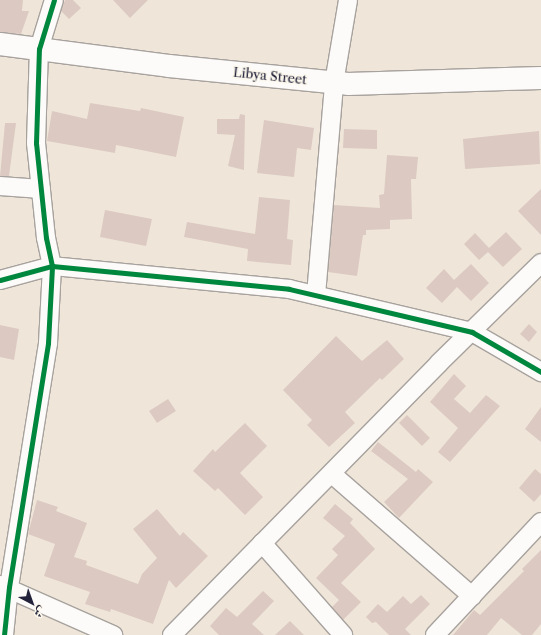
<!DOCTYPE html>
<meta charset="utf-8">
<style>
body{margin:0}
#map{position:relative;width:541px;height:635px;overflow:hidden;background:#efe6d9;font-family:"Libre Caslon Text",Amiri,serif}
div>[style]{position:absolute}
.building>*{inset:0;background:#dcc9c2}
.roads{filter:drop-shadow(1px 0 #a7a29e) drop-shadow(-1px 0 #a7a29e) drop-shadow(0 1px #a7a29e) drop-shadow(0 -1px #a7a29e)}
.minor>*{height:18px;margin:-9px;padding:0 9px;transform-origin:9px;border-radius:9px;background:#fdfbf9}
.major>*{height:22px;margin:-11px;padding:0 11px;transform-origin:11px;border-radius:11px;background:#fdfbf9}
.cycleway>*{height:5px;margin:-2.5px;padding:0 2.5px;transform-origin:2.5px;border-radius:2.5px;background:#00873e}
span{translate:-50% -50%;white-space:nowrap;text-align:center;line-height:1.15;-webkit-text-stroke:3px #fbf7ec;paint-order:stroke}
.street-label{font-size:13px;color:#22223b}
.north{position:absolute;left:12px;top:583px;width:40px;height:40px;-webkit-text-stroke:3px #fbf7ec;paint-order:stroke;rotate:139deg;font-size:11px;font-weight:700;line-height:16px;text-align:center;color:#22223b}
.north::after{content:'';display:block;margin:auto;width:14px;height:18px;background:#22223b;clip-path:polygon(50% 0,100% 100%,50% 72%,0 100%)}
</style>
<div id="map">
<div class="building">
<div style="clip-path:polygon(0 0,23px 0,22px 11px,29px 11px,21px 34px,0 32px)"></div>
<div style="clip-path:polygon(65px 0,73px 0,81px 8px,69px 19px,61px 11px)"></div>
<div style="clip-path:polygon(113px 0,148px 0,130px 18px)"></div>
<div style="clip-path:polygon(90px 103px,140px 111px,141px 108px,184px 117px,176px 157px,116px 145px,115px 153px,47px 141px,52px 111px,87px 119px)"></div>
<div style="clip-path:polygon(240px 114px,245px 115px,244px 170px,228px 166px,235px 135px,217px 134px,217px 119px,239px 119px)"></div>
<div style="clip-path:polygon(264px 120px,314px 128px,311px 150px,297px 148px,294px 177px,257px 173px)"></div>
<div style="clip-path:polygon(5px 123px,16px 123px,9px 176px,0 176px)"></div>
<div style="clip-path:polygon(344px 129px,377px 130px,377px 149px,343px 148px)"></div>
<div style="clip-path:polygon(539px 131px,540px 164px,465px 169px,463px 139px)"></div>
<div style="clip-path:polygon(387px 155px,418px 157px,416px 179px,411px 179px,412px 219px,390px 220px,390px 229px,366px 230px,366px 235px,363px 235px,357px 276px,328px 272px,334px 205px,380px 208px,379px 195px,384px 194px)"></div>
<div style="clip-path:polygon(541px 189px,541px 235px,518px 211px)"></div>
<div style="clip-path:polygon(259px 197px,290px 200px,287px 239px,293px 240px,291px 265px,247px 261px,248px 249px,184px 237px,187px 222px,255px 234px)"></div>
<div style="clip-path:polygon(105px 210px,152px 219px,146px 246px,100px 237px)"></div>
<div style="clip-path:polygon(506px 232px,522px 249px,503px 267px,488px 252px,479px 260px,464px 244px,475px 233px,489px 248px)"></div>
<div style="clip-path:polygon(471px 264px,489px 283px,471px 301px,457px 287px,442px 303px,426px 288px,444px 269px,454px 280px)"></div>
<div style="clip-path:polygon(529px 324px,537px 332px,529px 342px,520px 334px)"></div>
<div style="clip-path:polygon(0 325px,19px 329px,14px 360px,0 357px)"></div>
<div style="clip-path:polygon(336px 336px,362px 361px,387px 340px,404px 359px,382px 380px,380px 378px,345px 412px,355px 423px,329px 447px,307px 425px,312px 420px,283px 390px)"></div>
<div style="clip-path:polygon(454px 374px,466px 386px,454px 399px,470px 413px,486px 395px,500px 406px,450px 462px,438px 452px,458px 428px,430px 402px)"></div>
<div style="clip-path:polygon(168px 399px,176px 411px,157px 423px,149px 411px)"></div>
<div style="clip-path:polygon(541px 407px,541px 442px,525px 429px)"></div>
<div style="clip-path:polygon(407px 415px,430px 438px,422px 446px,399px 423px)"></div>
<div style="clip-path:polygon(245px 423px,267px 446px,240px 473px,263px 497px,245px 515px,218px 488px,215px 491px,193px 471px,213px 449px,215px 452px)"></div>
<div style="clip-path:polygon(378px 442px,416px 472px,418px 469px,433px 482px,399px 518px,384px 502px,408px 479px,371px 451px)"></div>
<div style="clip-path:polygon(535px 469px,541px 474px,541px 494px,534px 502px,519px 488px)"></div>
<div style="clip-path:polygon(37px 500px,58px 507px,56px 511px,87px 523px,74px 557px,87px 561px,86px 565px,138px 584px,142px 574px,157px 558px,133px 529px,157px 509px,180px 536px,183px 532px,208px 556px,176px 588px,169px 580px,153px 624px,111px 609px,110px 612px,85px 604px,90px 592px,44px 576px,55px 544px,28px 534px)"></div>
<div style="clip-path:polygon(335px 504px,353px 519px,350px 523px,375px 549px,341px 583px,361px 602px,343px 620px,332px 607px,339px 600px,316px 578px,338px 555px,332px 549px,345px 536px,323px 518px)"></div>
<div style="clip-path:polygon(541px 550px,541px 624px,532px 635px,522px 635px,501px 618px,487px 635px,453px 635px,474px 610px,480px 615px,524px 571px,522px 569px)"></div>
<div style="clip-path:polygon(263px 591px,274px 601px,252px 624px,264px 635px,219px 635px,210px 626px,226px 608px,237px 617px)"></div>
<div style="clip-path:polygon(421px 595px,430px 604px,405px 629px,411px 635px,389px 635px,376px 622px,372px 623px,366px 617px,378px 604px,387px 612px,403px 596px,411px 604px)"></div>
<div style="clip-path:polygon(290px 621px,304px 635px,275px 635px)"></div>
</div>
<div class="roads">
<div class="minor">
<div style="left:0;top:186px;width:41px;rotate:4.2deg"></div>
<div style="left:0;top:280px;width:54px;rotate:-15.1deg"></div>
<div style="left:52px;top:266px;width:238px;rotate:5.5deg"></div>
<div style="left:289px;top:289px;width:188px;rotate:13.2deg"></div>
<div style="left:472px;top:332px;width:80px;rotate:30.1deg"></div>
<div style="left:316px;top:295px;width:213px;rotate:-85.1deg"></div>
<div style="left:334px;top:83px;width:84px;rotate:-80.4deg"></div>
<div style="left:332px;top:474px;width:186px;rotate:41.1deg"></div>
<div style="left:262px;top:543px;width:123px;rotate:48.6deg"></div>
<div style="left:0;top:585px;width:124px;rotate:23.9deg"></div>
<div style="left:4px;top:635px;width:48px;rotate:-84.1deg"></div>
<div style="left:9px;top:587px;width:247px;rotate:-80.9deg"></div>
<div style="left:48px;top:343px;width:77px;rotate:-87deg"></div>
<div style="left:52px;top:266px;width:29px;rotate:-102deg"></div>
<div style="left:46px;top:238px;width:96px;rotate:-96deg"></div>
<div style="left:36px;top:143px;width:94px;rotate:-88.2deg"></div>
<div style="left:39px;top:49px;width:51px;rotate:-73deg"></div>
<div style="left:172px;top:635px;width:381px;rotate:-45.5deg"></div>
<div style="left:439px;top:363px;width:143px;rotate:-44.4deg"></div>
<div style="left:435px;top:635px;width:155px;rotate:-46.8deg"></div>
</div>
<div class="major">
<div style="left:0;top:44px;width:170px;rotate:7.4deg"></div>
<div style="left:169px;top:66px;width:180px;rotate:5.7deg"></div>
<div style="left:348px;top:84px;width:193px;rotate:-1.8deg"></div>
</div>
</div>
<div class="cycleway">
<div style="left:0;top:280px;width:54px;rotate:-15.1deg"></div>
<div style="left:52px;top:266px;width:238px;rotate:5.5deg"></div>
<div style="left:289px;top:289px;width:188px;rotate:13.2deg"></div>
<div style="left:472px;top:332px;width:80px;rotate:30.1deg"></div>
<div style="left:4px;top:635px;width:48px;rotate:-84.1deg"></div>
<div style="left:9px;top:587px;width:247px;rotate:-80.9deg"></div>
<div style="left:48px;top:343px;width:77px;rotate:-87deg"></div>
<div style="left:52px;top:266px;width:29px;rotate:-102deg"></div>
<div style="left:46px;top:238px;width:96px;rotate:-96deg"></div>
<div style="left:36px;top:143px;width:94px;rotate:-88.2deg"></div>
<div style="left:39px;top:49px;width:51px;rotate:-73deg"></div>
</div>
<div class="street-label">
<span style="left:270px;top:76px;rotate:6deg">Libya Street</span>
</div>
<div class="north">ش</div>
</div>
